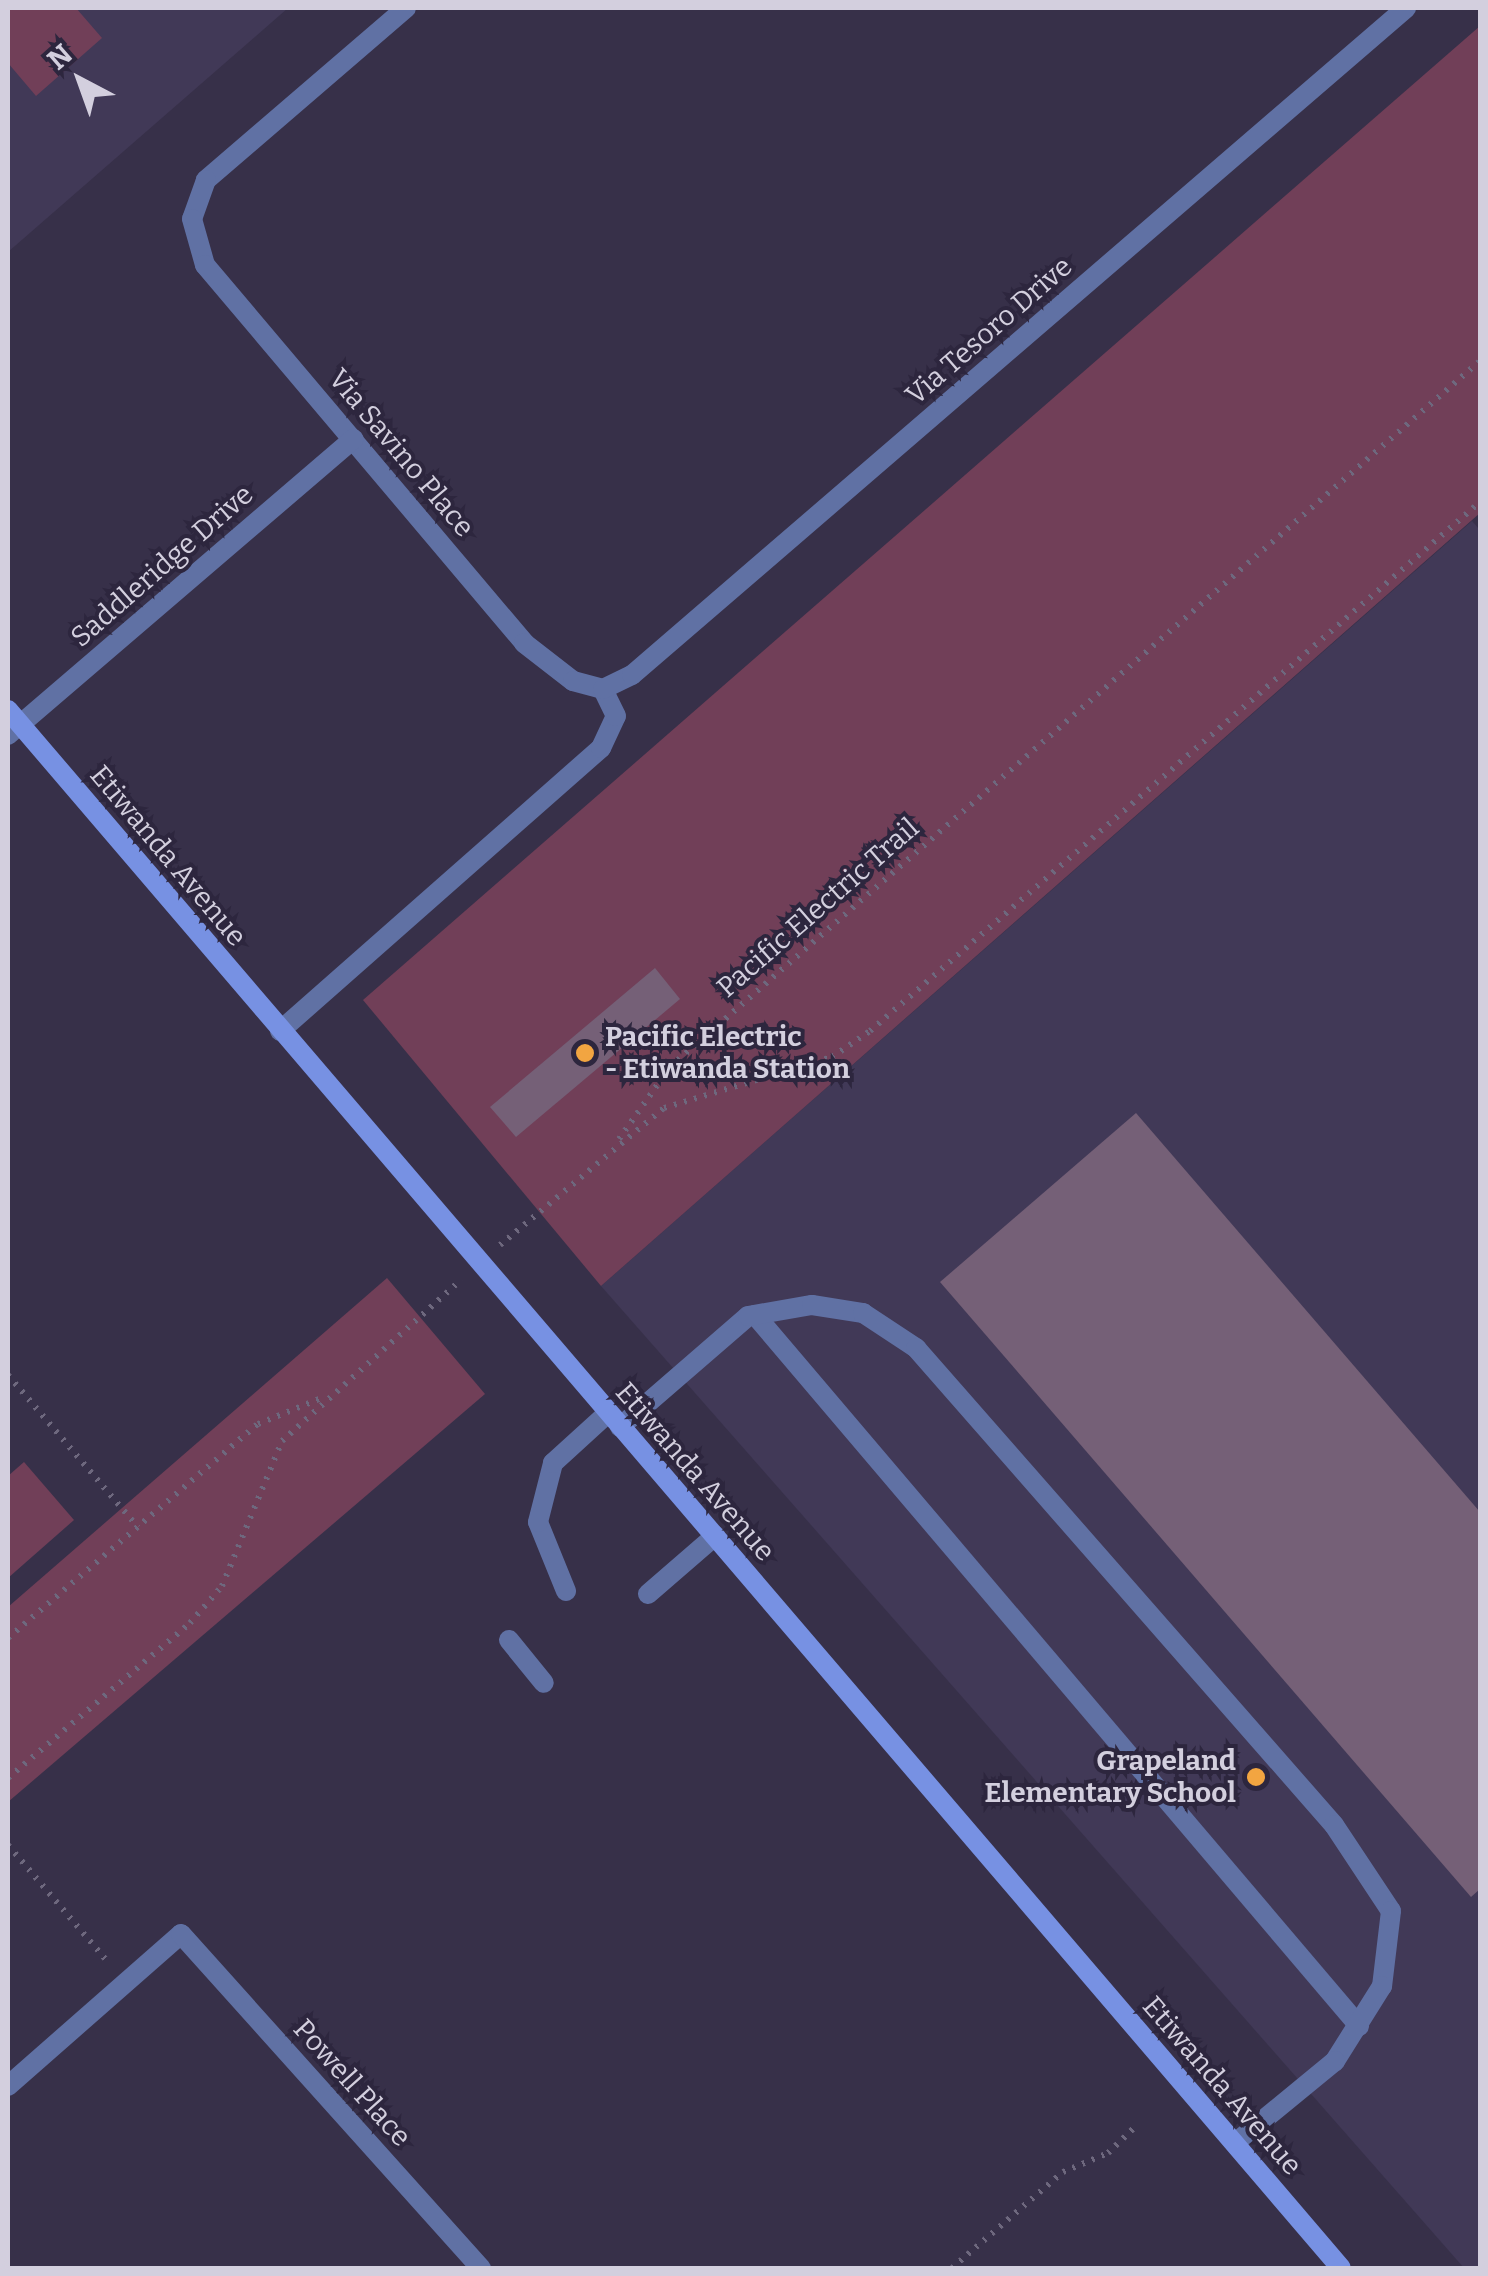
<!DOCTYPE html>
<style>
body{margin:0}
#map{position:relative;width:1488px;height:2276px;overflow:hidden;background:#373049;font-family:Bitter,serif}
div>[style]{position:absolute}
.built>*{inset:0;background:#413957}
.green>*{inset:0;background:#713f58}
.building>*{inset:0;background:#756077}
.path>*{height:6px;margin-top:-3px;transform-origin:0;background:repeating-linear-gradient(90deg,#6e687e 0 2.5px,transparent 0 10.5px)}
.lane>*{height:20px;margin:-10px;padding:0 10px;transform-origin:10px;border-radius:10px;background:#6071a4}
.street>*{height:20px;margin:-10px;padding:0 10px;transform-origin:10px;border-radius:10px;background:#6071a4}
.secondary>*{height:20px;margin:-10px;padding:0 10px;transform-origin:10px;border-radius:10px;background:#7791e3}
.dots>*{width:28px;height:28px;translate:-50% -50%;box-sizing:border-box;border:5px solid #2d263e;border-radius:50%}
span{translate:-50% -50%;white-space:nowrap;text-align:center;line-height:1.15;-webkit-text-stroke:8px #2d263e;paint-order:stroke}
.street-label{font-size:28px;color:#d3cfde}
.poi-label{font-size:28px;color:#d3cfde;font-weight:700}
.left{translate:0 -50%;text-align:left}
.right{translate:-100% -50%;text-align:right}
.frame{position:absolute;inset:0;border:10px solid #d3cfde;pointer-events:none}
.north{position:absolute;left:30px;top:30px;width:100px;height:100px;-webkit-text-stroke:8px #2d263e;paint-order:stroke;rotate:319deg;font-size:28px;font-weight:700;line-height:40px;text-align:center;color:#d3cfde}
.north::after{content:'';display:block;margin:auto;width:35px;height:45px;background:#d3cfde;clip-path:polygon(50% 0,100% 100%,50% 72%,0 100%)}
</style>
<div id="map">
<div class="built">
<div style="clip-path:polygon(8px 8px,288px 8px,8px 252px)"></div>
<div style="clip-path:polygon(1472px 521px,1480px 530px,1480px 2268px,1464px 2268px,601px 1286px)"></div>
</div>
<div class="green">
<div style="clip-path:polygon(8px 8px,76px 8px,102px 38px,36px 96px,8px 63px)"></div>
<div style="clip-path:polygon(1480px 26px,1480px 513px,601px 1286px,363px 1000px)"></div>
<div style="clip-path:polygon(387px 1278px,485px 1394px,8px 1802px,8px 1607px)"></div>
<div style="clip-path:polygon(24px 1462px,74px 1520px,8px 1578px,8px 1476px)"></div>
</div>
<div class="building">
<div style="clip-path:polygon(655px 968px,680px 999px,516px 1137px,490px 1107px)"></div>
<div style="clip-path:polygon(1136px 1113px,1480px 1512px,1480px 1889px,1471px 1897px,940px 1282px)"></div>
</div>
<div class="path">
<div style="left:619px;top:1139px;width:88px;rotate:-54.7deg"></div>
<div style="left:670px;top:1067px;width:1074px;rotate:-41.08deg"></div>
<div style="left:500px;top:1245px;width:214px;rotate:-39.9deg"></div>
<div style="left:664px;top:1108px;width:176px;rotate:-16.9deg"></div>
<div style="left:832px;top:1057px;width:46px;rotate:-34.4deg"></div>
<div style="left:870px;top:1031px;width:807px;rotate:-40.93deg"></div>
<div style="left:8px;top:1375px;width:200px;rotate:49.5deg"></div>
<div style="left:8px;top:1638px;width:329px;rotate:-40.6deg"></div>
<div style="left:258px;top:1424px;width:66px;rotate:-22.3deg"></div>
<div style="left:8px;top:1778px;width:239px;rotate:-40.4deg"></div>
<div style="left:190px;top:1623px;width:49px;rotate:-49.1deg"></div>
<div style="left:222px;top:1586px;width:157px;rotate:-67.5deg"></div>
<div style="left:282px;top:1441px;width:241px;rotate:-42deg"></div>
<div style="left:8px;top:1845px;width:154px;rotate:49.5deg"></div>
<div style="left:952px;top:2268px;width:147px;rotate:-40.9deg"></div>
<div style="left:1063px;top:2172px;width:49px;rotate:-22.9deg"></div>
<div style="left:1108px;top:2153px;width:36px;rotate:-44deg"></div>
</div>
<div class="lane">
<div style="left:280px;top:1031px;width:428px;rotate:-41.4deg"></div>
<div style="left:601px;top:748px;width:35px;rotate:-65deg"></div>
<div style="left:616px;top:716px;width:30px;rotate:-116deg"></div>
<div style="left:755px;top:1315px;width:933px;rotate:49.65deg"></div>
<div style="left:620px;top:1427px;width:169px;rotate:-40.9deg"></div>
<div style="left:748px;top:1316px;width:65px;rotate:-9.8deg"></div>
<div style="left:812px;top:1305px;width:52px;rotate:8.9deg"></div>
<div style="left:863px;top:1313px;width:64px;rotate:33.4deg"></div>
<div style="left:916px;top:1348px;width:634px;rotate:48.77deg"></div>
<div style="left:1334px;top:1825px;width:103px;rotate:56.5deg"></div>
<div style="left:1391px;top:1911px;width:76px;rotate:96.8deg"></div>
<div style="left:1382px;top:1986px;width:89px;rotate:122.1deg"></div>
<div style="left:1335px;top:2061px;width:129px;rotate:140.6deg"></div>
<div style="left:566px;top:1591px;width:74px;rotate:-112.1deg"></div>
<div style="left:538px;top:1522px;width:61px;rotate:-75.7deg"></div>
<div style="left:553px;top:1463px;width:74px;rotate:-42.3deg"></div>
<div style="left:648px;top:1594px;width:89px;rotate:-40.9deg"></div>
<div style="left:509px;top:1640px;width:55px;rotate:50.9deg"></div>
</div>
<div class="street">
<div style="left:406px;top:8px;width:264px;rotate:139.3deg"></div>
<div style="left:206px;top:180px;width:41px;rotate:109.7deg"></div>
<div style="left:192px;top:219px;width:48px;rotate:74.2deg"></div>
<div style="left:205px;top:265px;width:495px;rotate:49.8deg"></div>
<div style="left:524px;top:643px;width:62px;rotate:37.8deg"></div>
<div style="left:573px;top:681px;width:31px;rotate:15deg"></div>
<div style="left:603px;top:689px;width:32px;rotate:-26deg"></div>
<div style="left:632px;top:675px;width:1022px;rotate:-40.75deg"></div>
<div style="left:8px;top:735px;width:455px;rotate:-40.6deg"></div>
<div style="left:8px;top:2086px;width:230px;rotate:-41.3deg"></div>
<div style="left:181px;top:1934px;width:449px;rotate:48.1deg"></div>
</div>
<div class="secondary">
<div style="left:8px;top:710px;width:2050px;rotate:49.45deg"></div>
</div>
<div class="dots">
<div style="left:585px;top:1053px;background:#f2a541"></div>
<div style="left:1256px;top:1777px;background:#f2a541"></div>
</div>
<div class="street-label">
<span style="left:989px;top:331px;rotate:-41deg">Via Tesoro Drive</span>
<span style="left:401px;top:453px;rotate:50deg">Via Savino Place</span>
<span style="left:162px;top:566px;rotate:-41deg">Saddleridge Drive</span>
<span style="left:168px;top:856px;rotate:50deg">Etiwanda Avenue</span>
<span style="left:818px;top:908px;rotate:-41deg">Pacific Electric Trail</span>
<span style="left:695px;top:1472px;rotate:49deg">Etiwanda Avenue</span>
<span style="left:352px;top:2083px;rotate:48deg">Powell Place</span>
<span style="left:1222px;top:2086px;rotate:49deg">Etiwanda Avenue</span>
</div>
<div class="poi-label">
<span class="left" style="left:605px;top:1053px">Pacific Electric<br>- Etiwanda Station</span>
<span class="right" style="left:1236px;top:1777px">Grapeland<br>Elementary School</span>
</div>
<div class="frame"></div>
<div class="north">N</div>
</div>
